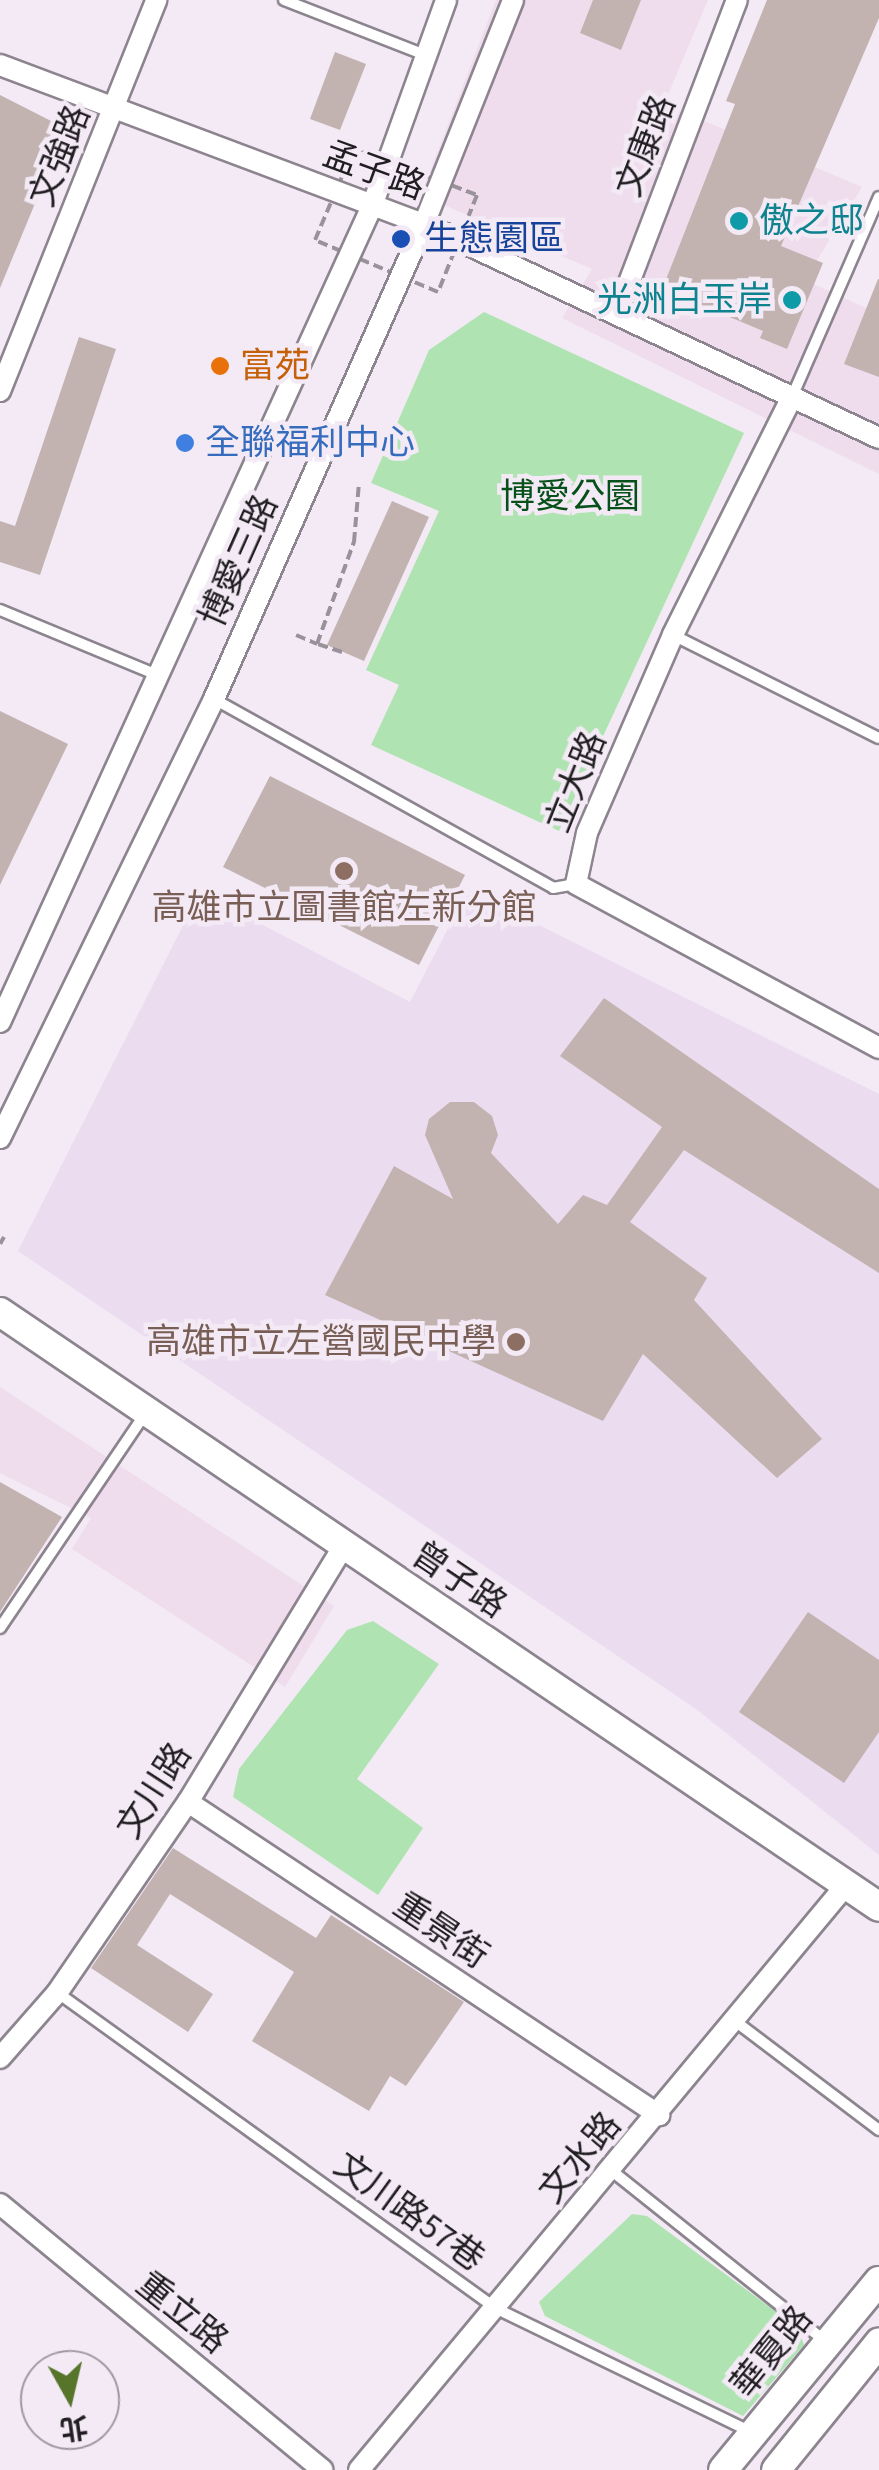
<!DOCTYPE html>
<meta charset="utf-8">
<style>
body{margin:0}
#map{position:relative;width:879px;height:2470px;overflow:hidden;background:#f3eaf5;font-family:"Source Sans 3","Noto Sans TC",sans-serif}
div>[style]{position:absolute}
.commercial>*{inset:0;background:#efddee}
.built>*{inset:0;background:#ebddef}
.green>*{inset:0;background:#afe4b2}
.building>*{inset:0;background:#c2b3b1}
.path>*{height:4px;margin-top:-2px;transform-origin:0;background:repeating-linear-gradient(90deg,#99929a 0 10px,transparent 0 15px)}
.roads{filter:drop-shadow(2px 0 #8c848e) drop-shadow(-2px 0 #8c848e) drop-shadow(0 2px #8c848e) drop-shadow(0 -2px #8c848e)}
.lane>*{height:10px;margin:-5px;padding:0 5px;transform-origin:5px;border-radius:5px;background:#fff}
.street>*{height:20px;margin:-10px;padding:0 10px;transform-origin:10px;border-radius:10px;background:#fff}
.secondary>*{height:28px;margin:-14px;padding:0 14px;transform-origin:14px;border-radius:14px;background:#fff}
.dots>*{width:28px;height:28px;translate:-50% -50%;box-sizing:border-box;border:5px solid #f3eaf5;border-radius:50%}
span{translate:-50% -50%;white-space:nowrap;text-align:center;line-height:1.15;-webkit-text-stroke:9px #f3eaf5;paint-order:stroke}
.street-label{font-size:35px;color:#211e22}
.culture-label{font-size:35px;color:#0d838f}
.left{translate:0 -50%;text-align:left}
.right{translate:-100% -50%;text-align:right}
.transit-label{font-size:35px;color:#164399}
.food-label{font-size:35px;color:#c56008}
.shop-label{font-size:35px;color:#366cbe}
.park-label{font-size:35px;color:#065119}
.education-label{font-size:35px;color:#785e54}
.north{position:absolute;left:20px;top:2350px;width:100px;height:100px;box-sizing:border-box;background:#f3eaf5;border:2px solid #9f98a1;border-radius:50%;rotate:172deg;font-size:28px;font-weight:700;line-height:40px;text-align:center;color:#211e22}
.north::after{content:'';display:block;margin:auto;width:35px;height:45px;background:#56752b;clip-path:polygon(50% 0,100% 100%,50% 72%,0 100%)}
</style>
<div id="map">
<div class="commercial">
<div style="clip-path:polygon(496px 0,708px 0,664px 104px,862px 187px,805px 280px,879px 314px,879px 474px,562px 318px,592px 269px,421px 195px)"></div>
<div style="clip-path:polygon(0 1387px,334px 1606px,285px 1687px,72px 1549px,91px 1518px,0 1473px)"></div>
</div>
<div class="built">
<div style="clip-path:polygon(468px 890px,879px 1094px,879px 1855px,696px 1709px,18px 1251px,200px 892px,410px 1002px)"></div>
</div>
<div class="green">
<div style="clip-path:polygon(484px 312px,744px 433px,559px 831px,371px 745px,399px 685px,366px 670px,439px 511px,371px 483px,429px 350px)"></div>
<div style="clip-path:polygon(373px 1621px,439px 1664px,357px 1779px,423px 1828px,378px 1895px,233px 1797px,239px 1769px,347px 1630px)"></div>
<div style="clip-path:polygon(632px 2214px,647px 2216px,798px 2328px,804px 2345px,743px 2416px,545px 2316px,539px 2302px)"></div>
</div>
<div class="building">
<div style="clip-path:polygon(593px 0,641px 0,621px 50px,580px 33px)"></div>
<div style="clip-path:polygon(767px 0,879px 0,879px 18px,781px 246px,823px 263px,787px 349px,760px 338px,763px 331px,670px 292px,665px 282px,735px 104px,726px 101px)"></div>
<div style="clip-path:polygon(335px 52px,366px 64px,340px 130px,310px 119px)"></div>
<div style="clip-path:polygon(0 95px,57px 124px,60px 143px,0 288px)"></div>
<div style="clip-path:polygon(878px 279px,879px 279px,879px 377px,844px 364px)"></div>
<div style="clip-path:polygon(79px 337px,116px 349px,40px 575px,0 562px,0 521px,15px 526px)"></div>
<div style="clip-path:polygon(392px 501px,429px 517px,364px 661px,327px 645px)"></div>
<div style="clip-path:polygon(0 711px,68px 744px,0 885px)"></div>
<div style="clip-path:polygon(270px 776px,465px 875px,419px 965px,223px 867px)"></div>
<div style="clip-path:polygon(604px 998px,879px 1189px,879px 1273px,684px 1150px,630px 1222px,707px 1278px,694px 1300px,822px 1439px,777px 1478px,643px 1354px,603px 1421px,325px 1295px,394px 1166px,453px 1199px,425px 1135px,429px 1119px,450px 1102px,474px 1102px,492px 1116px,498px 1135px,491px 1153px,558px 1224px,583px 1195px,607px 1205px,662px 1127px,560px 1056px)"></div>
<div style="clip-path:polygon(0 1482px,62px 1517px,0 1612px)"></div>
<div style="clip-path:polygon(808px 1612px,879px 1660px,879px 1732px,844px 1783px,739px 1712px)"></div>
<div style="clip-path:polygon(173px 1848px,316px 1938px,331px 1915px,464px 2002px,406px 2086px,390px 2076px,369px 2111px,252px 2041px,294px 1972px,170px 1894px,137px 1945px,213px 1994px,188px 2032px,91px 1968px)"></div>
</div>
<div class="path">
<div style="left:354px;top:148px;width:132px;rotate:20.9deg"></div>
<div style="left:477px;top:195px;width:105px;rotate:111.9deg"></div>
<div style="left:438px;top:292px;width:134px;rotate:-157.1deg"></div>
<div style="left:315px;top:240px;width:100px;rotate:-67deg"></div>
<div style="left:296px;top:635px;width:23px;rotate:23deg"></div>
<div style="left:342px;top:652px;width:26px;rotate:-162deg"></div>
<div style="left:317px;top:644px;width:109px;rotate:-70.1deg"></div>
<div style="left:354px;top:542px;width:60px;rotate:-85.2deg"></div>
<div style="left:0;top:1244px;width:8px;rotate:-60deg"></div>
</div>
<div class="roads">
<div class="lane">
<div style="left:284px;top:0;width:151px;rotate:21.3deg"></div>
<div style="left:792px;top:397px;width:218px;rotate:-66.5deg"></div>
<div style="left:0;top:610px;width:172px;rotate:22.5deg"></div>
<div style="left:673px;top:635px;width:230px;rotate:26.6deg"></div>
<div style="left:214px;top:699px;width:388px;rotate:29.1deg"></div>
<div style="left:553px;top:888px;width:23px;rotate:-10deg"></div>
<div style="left:0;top:1628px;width:258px;rotate:-55.9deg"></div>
<div style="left:58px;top:1993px;width:541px;rotate:35.75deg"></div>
<div style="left:497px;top:2309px;width:282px;rotate:25.8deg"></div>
<div style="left:735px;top:2021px;width:181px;rotate:37.1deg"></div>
<div style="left:612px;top:2171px;width:274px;rotate:38.6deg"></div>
</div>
<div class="street">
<div style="left:0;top:65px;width:453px;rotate:20.6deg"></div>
<div style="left:424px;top:224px;width:503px;rotate:25.19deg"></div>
<div style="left:617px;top:314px;width:336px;rotate:-69.1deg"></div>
<div style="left:0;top:391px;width:421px;rotate:-68.2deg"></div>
<div style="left:792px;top:397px;width:266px;rotate:116.6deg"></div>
<div style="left:673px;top:635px;width:216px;rotate:113.5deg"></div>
<div style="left:587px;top:833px;width:52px;rotate:102.2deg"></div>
<div style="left:576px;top:884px;width:345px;rotate:28.4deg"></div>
<div style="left:0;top:1022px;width:897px;rotate:-65.49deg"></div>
<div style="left:372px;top:206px;width:219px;rotate:-70.2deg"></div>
<div style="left:0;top:1138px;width:488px;rotate:-64deg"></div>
<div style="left:214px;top:699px;width:519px;rotate:-66.15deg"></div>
<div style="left:424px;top:224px;width:241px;rotate:-68.3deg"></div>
<div style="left:188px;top:1802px;width:566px;rotate:33.61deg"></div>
<div style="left:0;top:2058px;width:86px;rotate:-48.8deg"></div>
<div style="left:57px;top:1993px;width:232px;rotate:-55.6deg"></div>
<div style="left:188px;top:1802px;width:298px;rotate:-58.7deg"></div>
<div style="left:0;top:2204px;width:418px;rotate:39.5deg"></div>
<div style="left:359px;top:2470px;width:761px;rotate:-50.22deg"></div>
</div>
<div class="secondary">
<div style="left:0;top:1312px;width:1061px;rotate:34.09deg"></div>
<div style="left:723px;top:2470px;width:245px;rotate:-50.5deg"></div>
<div style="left:776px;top:2470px;width:164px;rotate:-51deg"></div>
</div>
</div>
<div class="dots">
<div style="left:739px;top:221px;background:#0f9aa8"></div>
<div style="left:401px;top:239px;background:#1a4fb4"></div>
<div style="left:792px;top:300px;background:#0f9aa8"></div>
<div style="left:220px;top:366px;background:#e8710a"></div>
<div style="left:185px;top:443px;background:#3f7fe0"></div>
<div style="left:344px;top:871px;background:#8d6e63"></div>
<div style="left:516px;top:1342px;background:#8d6e63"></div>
</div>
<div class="street-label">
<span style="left:646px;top:146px;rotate:-69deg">文康路</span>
<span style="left:60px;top:156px;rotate:-68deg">文強路</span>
<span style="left:374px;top:171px;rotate:20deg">孟子路</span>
<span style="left:239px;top:561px;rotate:-66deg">博愛三路</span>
<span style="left:576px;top:782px;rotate:-68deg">立大路</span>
<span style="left:459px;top:1580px;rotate:34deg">曾子路</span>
<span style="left:154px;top:1791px;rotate:-57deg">文川路</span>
<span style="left:441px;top:1931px;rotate:34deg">重景街</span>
<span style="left:580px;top:2158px;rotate:-50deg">文水路</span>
<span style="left:409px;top:2212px;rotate:36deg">文川路57巷</span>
<span style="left:182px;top:2313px;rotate:39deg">重立路</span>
<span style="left:772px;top:2352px;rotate:-51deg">華夏路</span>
</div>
<div class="culture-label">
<span class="left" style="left:759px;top:221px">傲之邸</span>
<span class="right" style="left:772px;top:300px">光洲白玉岸</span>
</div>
<div class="transit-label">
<span class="left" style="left:424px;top:239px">生態園區</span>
</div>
<div class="food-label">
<span class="left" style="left:240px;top:366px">富苑</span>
</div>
<div class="shop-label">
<span class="left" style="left:205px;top:443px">全聯福利中心</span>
</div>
<div class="park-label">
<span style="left:570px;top:497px">博愛公園</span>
</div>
<div class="education-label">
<span style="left:344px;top:908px">高雄市立圖書館左新分館</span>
<span class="right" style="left:496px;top:1342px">高雄市立左營國民中學</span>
</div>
<div class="north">北</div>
</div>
